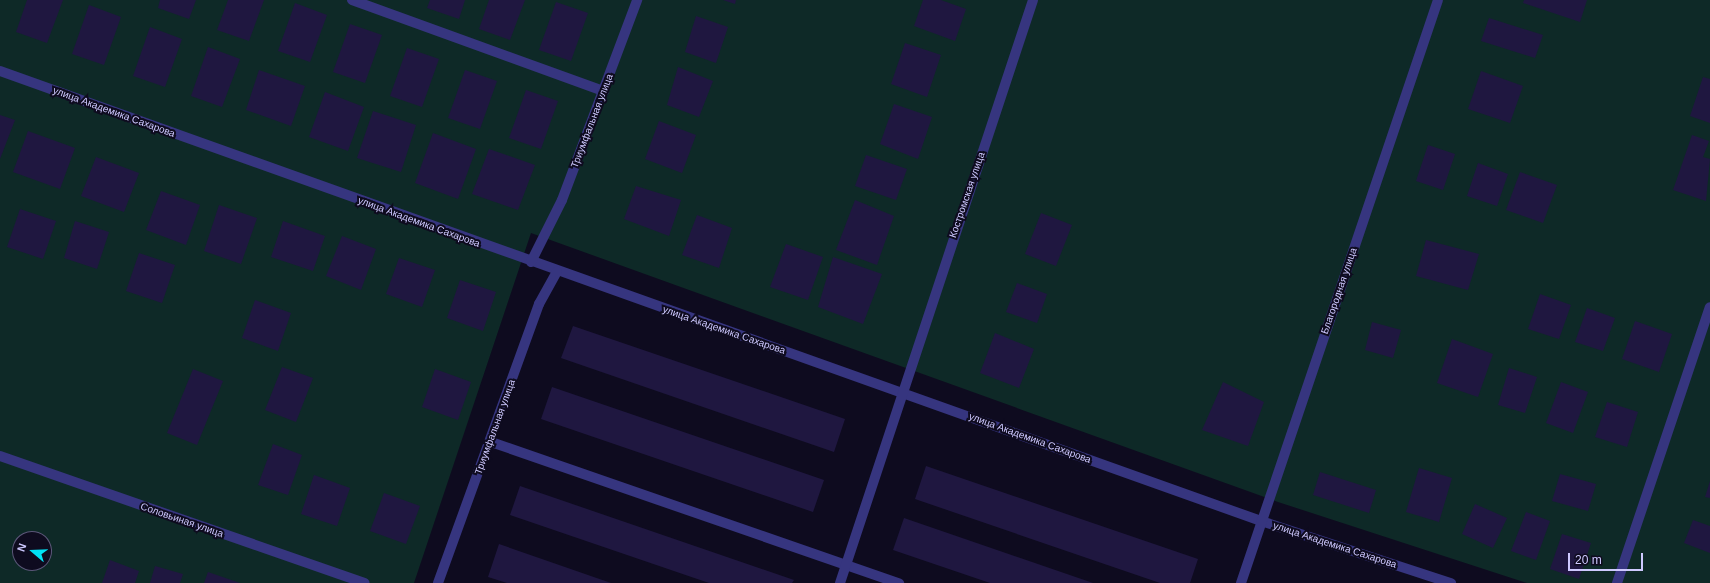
<!DOCTYPE html>
<meta charset="utf-8">
<style>
body{margin:0}
#map{position:relative;width:1710px;height:583px;overflow:hidden;background:#0e0b1f;font-family:Arial,sans-serif}
div>[style]{position:absolute}
.green>*{inset:0;background:#0e2927}
.building>*{inset:0;background:#1f1740}
.service>*{height:10px;margin:-5px;padding:0 5px;transform-origin:5px;border-radius:5px;background:#36357f}
.minor>*{height:10px;margin:-5px;padding:0 5px;transform-origin:5px;border-radius:5px;background:#36357f}
span{translate:-50% -50%;white-space:nowrap;text-align:center;line-height:1.15;-webkit-text-stroke:4px #0e0b1f;paint-order:stroke}
.street-label{font-size:10px;color:#cec9ff}
.north{position:absolute;left:12px;top:531px;width:40px;height:40px;box-sizing:border-box;background:#0e0b1f;border:1px solid #5b5779;border-radius:50%;rotate:289deg;font-size:11px;font-weight:700;line-height:16px;text-align:center;color:#cec9ff}
.north::after{content:'';display:block;margin:auto;width:14px;height:18px;background:#00e1f4;clip-path:polygon(50% 0,100% 100%,50% 72%,0 100%)}
.scale{position:absolute;left:1568px;top:553px;width:75px;height:18px;box-sizing:border-box;border:2px solid #cec9ff;border-top:0;padding-left:5px;font-size:12px;line-height:14px;white-space:nowrap;color:#cec9ff;-webkit-text-stroke:3px #0e0b1f;paint-order:stroke}
</style>
<div id="map">
<div class="green">
<div style="clip-path:polygon(evenodd,0 0,1710px 0,1710px 583px,1527px 583px,1278px 502px,531px 233px,414px 583px,0 583px,0 0,20px 539px,44px 539px,44px 563px,20px 563px,20px 539px)"></div>
</div>
<div class="building">
<div style="clip-path:polygon(27px 0,63px 0,47px 43px,16px 32px)"></div>
<div style="clip-path:polygon(160px 0,196px 0,189px 19px,158px 8px)"></div>
<div style="clip-path:polygon(228px 0,264px 0,249px 41px,217px 30px)"></div>
<div style="clip-path:polygon(430px 0,465px 0,459px 19px,427px 8px)"></div>
<div style="clip-path:polygon(489px 0,525px 0,510px 40px,479px 29px)"></div>
<div style="clip-path:polygon(723px 0,736px 0,735px 4px)"></div>
<div style="clip-path:polygon(923px 0,941px 0,966px 9px,955px 41px,914px 26px)"></div>
<div style="clip-path:polygon(1524px 0,1587px 0,1580px 22px,1523px 3px)"></div>
<div style="clip-path:polygon(556px 2px,588px 13px,571px 61px,539px 50px)"></div>
<div style="clip-path:polygon(295px 3px,327px 15px,310px 62px,278px 51px)"></div>
<div style="clip-path:polygon(89px 5px,121px 17px,104px 65px,72px 54px)"></div>
<div style="clip-path:polygon(696px 16px,728px 27px,716px 63px,685px 52px)"></div>
<div style="clip-path:polygon(1489px 18px,1543px 35px,1535px 58px,1481px 41px)"></div>
<div style="clip-path:polygon(350px 24px,382px 35px,365px 83px,333px 72px)"></div>
<div style="clip-path:polygon(150px 27px,182px 39px,165px 87px,133px 76px)"></div>
<div style="clip-path:polygon(905px 43px,941px 55px,927px 97px,891px 84px)"></div>
<div style="clip-path:polygon(208px 47px,240px 59px,222px 107px,191px 96px)"></div>
<div style="clip-path:polygon(407px 48px,439px 59px,422px 107px,390px 96px)"></div>
<div style="clip-path:polygon(678px 67px,713px 81px,699px 117px,667px 105px)"></div>
<div style="clip-path:polygon(259px 70px,305px 86px,291px 126px,246px 110px)"></div>
<div style="clip-path:polygon(465px 70px,497px 81px,480px 129px,448px 118px)"></div>
<div style="clip-path:polygon(1481px 71px,1523px 86px,1510px 123px,1468px 109px)"></div>
<div style="clip-path:polygon(1703px 77px,1710px 79px,1710px 123px,1690px 116px)"></div>
<div style="clip-path:polygon(526px 90px,558px 101px,541px 149px,509px 138px)"></div>
<div style="clip-path:polygon(325px 92px,364px 107px,348px 151px,309px 137px)"></div>
<div style="clip-path:polygon(894px 104px,932px 117px,918px 159px,880px 144px)"></div>
<div style="clip-path:polygon(373px 111px,416px 125px,401px 172px,357px 158px)"></div>
<div style="clip-path:polygon(0 115px,15px 120px,0 159px)"></div>
<div style="clip-path:polygon(659px 121px,696px 135px,682px 173px,645px 159px)"></div>
<div style="clip-path:polygon(28px 131px,75px 148px,60px 189px,13px 172px)"></div>
<div style="clip-path:polygon(433px 133px,476px 149px,458px 199px,415px 183px)"></div>
<div style="clip-path:polygon(1692px 135px,1709px 141px,1703px 157px,1710px 159px,1706px 201px,1673px 190px)"></div>
<div style="clip-path:polygon(1428px 145px,1455px 154px,1443px 190px,1416px 181px)"></div>
<div style="clip-path:polygon(489px 149px,535px 165px,518px 210px,472px 194px)"></div>
<div style="clip-path:polygon(866px 155px,907px 169px,896px 200px,855px 186px)"></div>
<div style="clip-path:polygon(96px 157px,139px 173px,124px 212px,81px 196px)"></div>
<div style="clip-path:polygon(1478px 163px,1508px 174px,1497px 206px,1467px 196px)"></div>
<div style="clip-path:polygon(1520px 172px,1557px 185px,1543px 223px,1506px 210px)"></div>
<div style="clip-path:polygon(636px 186px,681px 200px,669px 236px,624px 219px)"></div>
<div style="clip-path:polygon(161px 191px,200px 205px,186px 245px,146px 230px)"></div>
<div style="clip-path:polygon(855px 200px,894px 216px,877px 265px,836px 250px)"></div>
<div style="clip-path:polygon(219px 205px,257px 218px,241px 264px,204px 251px)"></div>
<div style="clip-path:polygon(20px 209px,56px 221px,43px 259px,7px 247px)"></div>
<div style="clip-path:polygon(1041px 213px,1072px 225px,1056px 266px,1025px 254px)"></div>
<div style="clip-path:polygon(697px 215px,732px 228px,719px 268px,682px 255px)"></div>
<div style="clip-path:polygon(75px 221px,109px 232px,97px 269px,64px 258px)"></div>
<div style="clip-path:polygon(283px 221px,325px 236px,313px 271px,271px 257px)"></div>
<div style="clip-path:polygon(342px 236px,376px 249px,361px 290px,326px 276px)"></div>
<div style="clip-path:polygon(1426px 240px,1479px 254px,1468px 290px,1416px 276px)"></div>
<div style="clip-path:polygon(786px 244px,823px 257px,808px 300px,770px 287px)"></div>
<div style="clip-path:polygon(139px 253px,175px 265px,162px 303px,126px 291px)"></div>
<div style="clip-path:polygon(833px 257px,882px 274px,863px 324px,818px 307px)"></div>
<div style="clip-path:polygon(399px 258px,435px 270px,422px 307px,386px 294px)"></div>
<div style="clip-path:polygon(460px 280px,496px 292px,483px 331px,447px 318px)"></div>
<div style="clip-path:polygon(1017px 283px,1047px 294px,1037px 323px,1006px 312px)"></div>
<div style="clip-path:polygon(1540px 294px,1571px 305px,1559px 339px,1528px 329px)"></div>
<div style="clip-path:polygon(255px 300px,291px 313px,278px 351px,242px 338px)"></div>
<div style="clip-path:polygon(1587px 308px,1615px 318px,1603px 351px,1575px 342px)"></div>
<div style="clip-path:polygon(1635px 321px,1672px 334px,1659px 372px,1622px 359px)"></div>
<div style="clip-path:polygon(1372px 322px,1401px 330px,1393px 358px,1365px 350px)"></div>
<div style="clip-path:polygon(573px 326px,845px 419px,834px 452px,561px 358px)"></div>
<div style="clip-path:polygon(995px 333px,1034px 349px,1019px 388px,980px 373px)"></div>
<div style="clip-path:polygon(1452px 339px,1493px 354px,1478px 397px,1437px 383px)"></div>
<div style="clip-path:polygon(282px 367px,313px 378px,296px 422px,265px 410px)"></div>
<div style="clip-path:polygon(1509px 368px,1537px 377px,1525px 413px,1498px 405px)"></div>
<div style="clip-path:polygon(193px 369px,223px 381px,197px 445px,167px 433px)"></div>
<div style="clip-path:polygon(435px 369px,471px 382px,458px 420px,422px 407px)"></div>
<div style="clip-path:polygon(1223px 382px,1264px 402px,1248px 446px,1202px 430px)"></div>
<div style="clip-path:polygon(1561px 382px,1588px 392px,1573px 433px,1546px 423px)"></div>
<div style="clip-path:polygon(552px 387px,824px 480px,813px 512px,541px 419px)"></div>
<div style="clip-path:polygon(1607px 402px,1638px 412px,1627px 447px,1595px 437px)"></div>
<div style="clip-path:polygon(273px 444px,302px 455px,288px 495px,258px 485px)"></div>
<div style="clip-path:polygon(926px 466px,1198px 559px,1190px 583px,1160px 583px,915px 499px)"></div>
<div style="clip-path:polygon(1419px 468px,1452px 478px,1439px 522px,1406px 512px)"></div>
<div style="clip-path:polygon(1320px 472px,1376px 490px,1369px 513px,1313px 495px)"></div>
<div style="clip-path:polygon(1560px 474px,1596px 484px,1588px 511px,1552px 501px)"></div>
<div style="clip-path:polygon(314px 475px,350px 488px,337px 526px,301px 514px)"></div>
<div style="clip-path:polygon(1710px 481px,1710px 498px,1705px 497px)"></div>
<div style="clip-path:polygon(520px 486px,794px 580px,792px 583px,709px 583px,510px 515px)"></div>
<div style="clip-path:polygon(384px 493px,420px 506px,406px 544px,370px 531px)"></div>
<div style="clip-path:polygon(1475px 504px,1507px 518px,1493px 548px,1462px 534px)"></div>
<div style="clip-path:polygon(1526px 512px,1550px 521px,1536px 560px,1511px 551px)"></div>
<div style="clip-path:polygon(904px 518px,1093px 583px,990px 583px,893px 550px)"></div>
<div style="clip-path:polygon(1693px 520px,1710px 526px,1710px 553px,1684px 543px)"></div>
<div style="clip-path:polygon(1562px 534px,1591px 543px,1579px 579px,1550px 569px)"></div>
<div style="clip-path:polygon(499px 544px,611px 583px,507px 583px,488px 577px)"></div>
<div style="clip-path:polygon(110px 560px,139px 571px,135px 583px,102px 583px)"></div>
<div style="clip-path:polygon(155px 566px,183px 574px,180px 583px,150px 583px)"></div>
<div style="clip-path:polygon(208px 572px,240px 583px,204px 583px)"></div>
</div>
<div class="service">
<div style="left:352px;top:0;width:268px;rotate:19.9deg"></div>
<div style="left:491px;top:442px;width:432px;rotate:19.1deg"></div>
</div>
<div class="minor">
<div style="left:0;top:71px;width:1339px;rotate:19.64deg"></div>
<div style="left:1261px;top:521px;width:200px;rotate:18.1deg"></div>
<div style="left:531px;top:262px;width:69px;rotate:-63.4deg"></div>
<div style="left:562px;top:200px;width:214px;rotate:-69.4deg"></div>
<div style="left:0;top:456px;width:386px;rotate:19.2deg"></div>
<div style="left:438px;top:583px;width:297px;rotate:-70.1deg"></div>
<div style="left:539px;top:304px;width:37px;rotate:-61deg"></div>
<div style="left:840px;top:583px;width:614px;rotate:-71.68deg"></div>
<div style="left:1241px;top:583px;width:615px;rotate:-71.33deg"></div>
<div style="left:1617px;top:583px;width:291px;rotate:-71.4deg"></div>
</div>
<div class="street-label">
<span style="left:114px;top:112px;rotate:20deg">улица Академика Сахарова</span>
<span style="left:592px;top:121px;rotate:-69deg">Триумфальная улица</span>
<span style="left:967px;top:195px;rotate:-71deg">Костромская улица</span>
<span style="left:419px;top:222px;rotate:20deg">улица Академика Сахарова</span>
<span style="left:1339px;top:291px;rotate:-71deg">Благородная улица</span>
<span style="left:724px;top:330px;rotate:19deg">улица Академика Сахарова</span>
<span style="left:495px;top:427px;rotate:-70deg">Триумфальная улица</span>
<span style="left:1030px;top:438px;rotate:20deg">улица Академика Сахарова</span>
<span style="left:182px;top:520px;rotate:19deg">Соловьиная улица</span>
<span style="left:1335px;top:545px;rotate:18deg">улица Академика Сахарова</span>
</div>
<div class="north">N</div>
<div class="scale">20 m</div>
</div>
